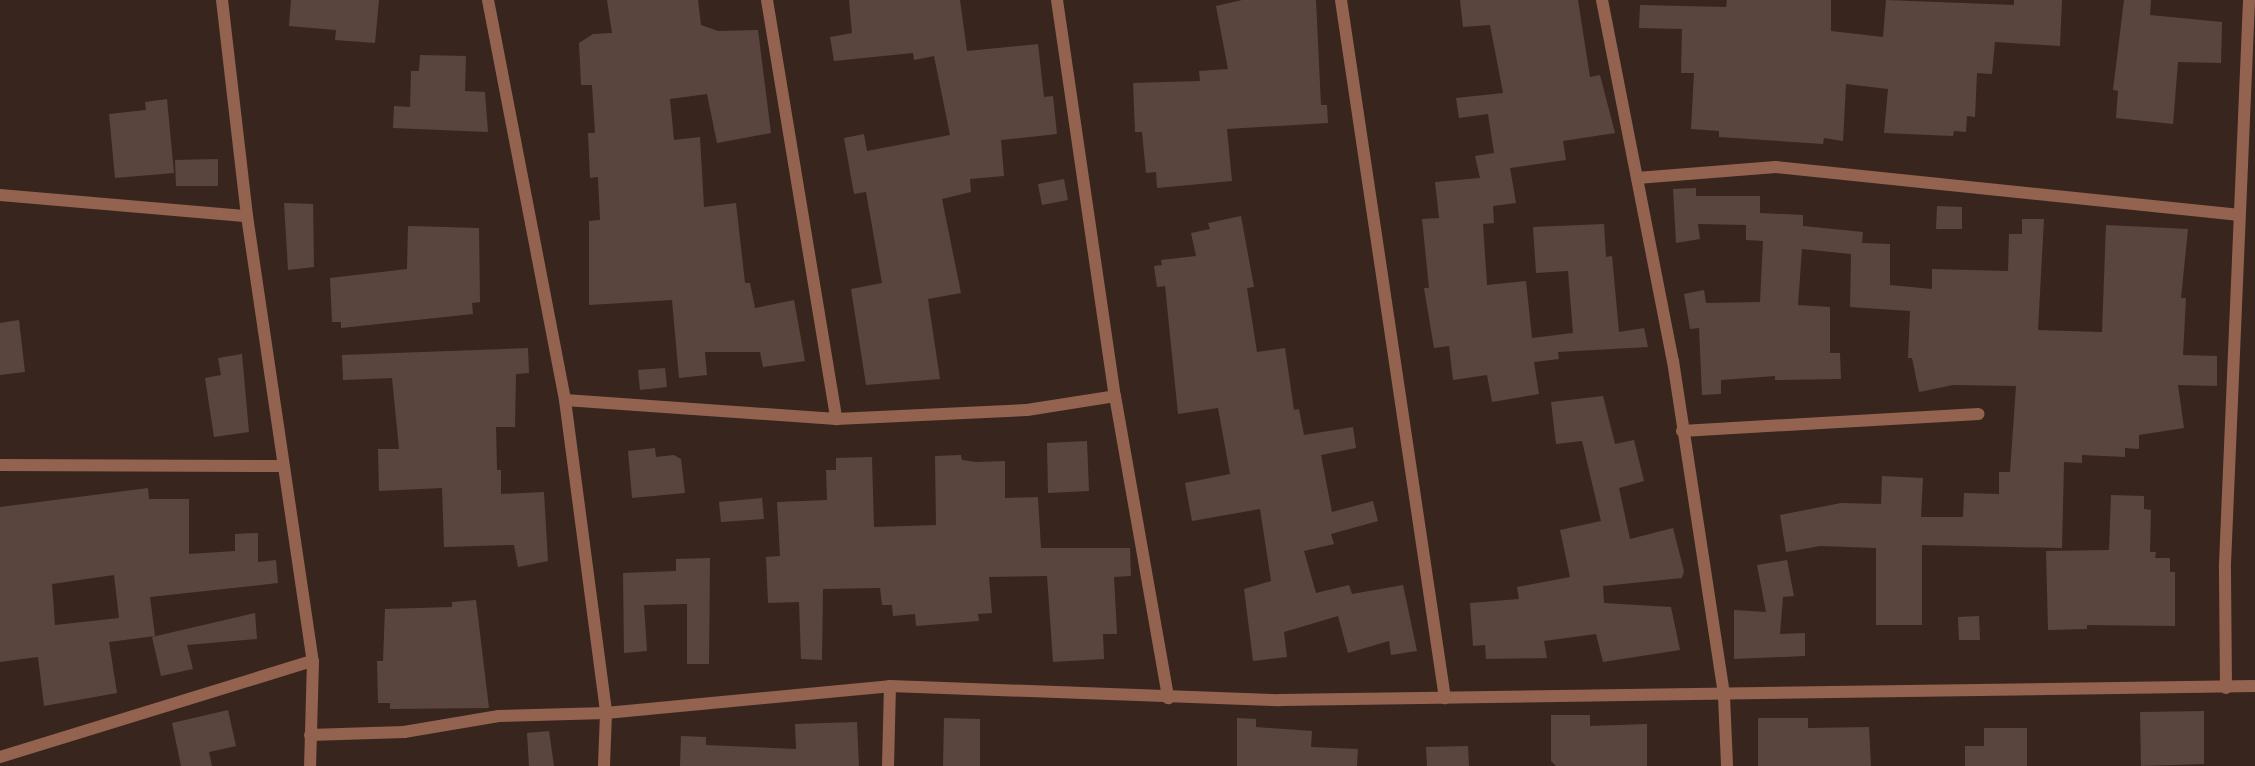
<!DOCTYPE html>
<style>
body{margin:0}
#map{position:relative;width:2255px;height:766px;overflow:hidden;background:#38261e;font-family:"Fira Sans",sans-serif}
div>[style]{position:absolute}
.building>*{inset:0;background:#59453d}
.minor>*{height:12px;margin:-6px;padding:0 6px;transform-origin:6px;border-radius:6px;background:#94634f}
span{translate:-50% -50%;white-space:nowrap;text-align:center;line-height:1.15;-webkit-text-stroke:5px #2e1c15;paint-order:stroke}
</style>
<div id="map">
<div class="building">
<div style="clip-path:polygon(291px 0,379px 0,375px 43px,335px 40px,336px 30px,289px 26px)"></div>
<div style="clip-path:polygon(607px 0,698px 0,701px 25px,718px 31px,758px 30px,771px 133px,717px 143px,707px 94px,670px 99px,674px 140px,700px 137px,704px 207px,736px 203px,745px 283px,750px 283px,755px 308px,794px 300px,805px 361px,763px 367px,760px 352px,705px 352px,707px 375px,679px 378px,672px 300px,589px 305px,589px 221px,600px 220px,598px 177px,590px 178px,588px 133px,595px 133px,592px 85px,581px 85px,579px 43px,593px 34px,612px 33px)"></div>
<div style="clip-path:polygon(849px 0,960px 0,967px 51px,1038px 44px,1044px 97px,1053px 96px,1057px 134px,1001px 140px,1004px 176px,970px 179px,971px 192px,942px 199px,961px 293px,928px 299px,940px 379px,866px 385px,851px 289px,882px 283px,866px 192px,854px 194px,844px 138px,864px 134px,867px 151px,950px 135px,934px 56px,914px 60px,913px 53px,834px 61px,830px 37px,852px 33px)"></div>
<div style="clip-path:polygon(1242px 0,1316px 0,1321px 105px,1327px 105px,1328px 123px,1227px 129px,1232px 181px,1157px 188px,1156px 172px,1146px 173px,1142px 132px,1135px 132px,1133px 83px,1200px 81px,1199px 71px,1228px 69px,1216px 6px)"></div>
<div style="clip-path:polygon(1460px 0,1578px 0,1590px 77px,1600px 75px,1615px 133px,1563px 141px,1566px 160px,1510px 168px,1516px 203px,1493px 206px,1494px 223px,1483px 224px,1487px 285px,1526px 281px,1532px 338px,1573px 333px,1568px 271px,1536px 273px,1533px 227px,1604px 224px,1606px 257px,1612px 256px,1619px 332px,1644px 328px,1648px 347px,1558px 352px,1559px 359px,1534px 362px,1539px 394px,1492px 402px,1487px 375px,1453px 380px,1449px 346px,1434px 348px,1424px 288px,1429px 288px,1422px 219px,1439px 218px,1435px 182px,1480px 178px,1475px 156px,1494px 153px,1488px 114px,1459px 118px,1456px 98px,1503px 93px,1490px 25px,1463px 27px)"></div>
<div style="clip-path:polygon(1727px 0,1831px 0,1831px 31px,1883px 37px,1886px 0,2014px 5px,2014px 0,2062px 0,2060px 46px,1995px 42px,1992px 74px,1977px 73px,1975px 117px,1967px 116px,1966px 132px,1954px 131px,1953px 136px,1884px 133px,1888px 89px,1846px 84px,1843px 141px,1824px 138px,1823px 144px,1719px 137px,1719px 131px,1691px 129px,1694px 73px,1681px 73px,1682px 29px,1639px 28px,1640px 5px,1726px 7px)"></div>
<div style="clip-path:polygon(2124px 0,2151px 0,2150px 15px,2222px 22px,2221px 63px,2178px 62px,2173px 124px,2116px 118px,2118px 91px,2113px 90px)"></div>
<div style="clip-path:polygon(420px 55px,466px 56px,465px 91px,485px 92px,488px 132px,393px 128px,394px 106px,410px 107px,411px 71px,419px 71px)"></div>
<div style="clip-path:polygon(167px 99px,174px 173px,115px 178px,109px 114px,146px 110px,145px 102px)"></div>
<div style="clip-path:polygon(218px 159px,218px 186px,176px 186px,175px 160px)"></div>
<div style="clip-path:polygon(1064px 179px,1068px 200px,1042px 205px,1038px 184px)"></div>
<div style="clip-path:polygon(1696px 188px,1696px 196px,1760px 196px,1760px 213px,1803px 215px,1803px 226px,1863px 232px,1862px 243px,1890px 244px,1890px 285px,1932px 289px,1932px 269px,2008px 271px,2009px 234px,2022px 234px,2022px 219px,2044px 219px,2038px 330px,2102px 332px,2106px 225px,2188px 229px,2181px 298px,2186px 298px,2183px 355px,2217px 356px,2217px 386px,2178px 385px,2184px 428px,2139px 435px,2139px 449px,2125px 448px,2125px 457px,2082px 455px,2082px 463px,2064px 462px,2062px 548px,1922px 545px,1922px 625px,1876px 625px,1876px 548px,1820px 546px,1786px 552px,1780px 515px,1841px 503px,1881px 504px,1882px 476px,1923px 478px,1921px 517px,1963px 517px,1964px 493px,1999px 494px,1999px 472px,2010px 472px,2016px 386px,1953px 385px,1919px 392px,1912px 358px,1908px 358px,1910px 311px,1850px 307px,1851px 254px,1802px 249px,1798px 305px,1830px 307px,1830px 353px,1840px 353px,1841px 379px,1775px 380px,1775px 376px,1721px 380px,1721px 394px,1702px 395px,1699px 328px,1690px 329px,1684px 294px,1704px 290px,1706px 303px,1760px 302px,1763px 241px,1746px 240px,1746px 225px,1698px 224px,1700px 239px,1676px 243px,1673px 189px)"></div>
<div style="clip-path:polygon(284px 203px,313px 204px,314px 267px,288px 270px)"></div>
<div style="clip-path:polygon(1937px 206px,1962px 207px,1962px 229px,1936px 229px)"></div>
<div style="clip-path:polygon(1241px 216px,1254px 287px,1247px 288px,1257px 352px,1285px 348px,1294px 410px,1299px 409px,1304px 435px,1353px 427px,1356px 448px,1321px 455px,1332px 512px,1373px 501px,1378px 521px,1331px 534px,1334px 544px,1304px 551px,1316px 593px,1349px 585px,1352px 594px,1403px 585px,1417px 651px,1391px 655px,1389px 641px,1348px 653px,1338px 616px,1284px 632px,1287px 657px,1253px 661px,1244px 589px,1271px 581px,1260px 509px,1192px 521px,1185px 483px,1230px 474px,1218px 408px,1178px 414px,1165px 286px,1157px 287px,1154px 266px,1162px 265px,1161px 260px,1196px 256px,1191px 233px,1210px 229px,1208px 223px)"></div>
<div style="clip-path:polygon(408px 226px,479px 228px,480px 302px,472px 303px,473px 314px,341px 328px,341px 322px,332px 322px,330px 278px,407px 269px)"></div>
<div style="clip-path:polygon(19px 320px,25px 372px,0 375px,0 323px)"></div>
<div style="clip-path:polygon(528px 348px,529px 373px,516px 374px,515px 427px,496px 427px,497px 470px,501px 470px,501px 494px,544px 492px,548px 561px,518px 567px,514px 545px,444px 547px,442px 488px,379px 491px,378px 449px,399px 449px,392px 378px,343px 380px,342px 355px)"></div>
<div style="clip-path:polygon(242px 354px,249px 432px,214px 437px,205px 378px,221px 375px,218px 358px)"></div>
<div style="clip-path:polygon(665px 368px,667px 387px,640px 390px,638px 370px)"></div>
<div style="clip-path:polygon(1603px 396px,1615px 444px,1634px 440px,1644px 481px,1619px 488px,1630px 539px,1673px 528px,1684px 571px,1682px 578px,1603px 586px,1604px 603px,1671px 607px,1680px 650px,1603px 662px,1596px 634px,1544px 641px,1547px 658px,1486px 659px,1485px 645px,1473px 646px,1470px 603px,1519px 599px,1517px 587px,1570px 577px,1560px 530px,1601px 521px,1582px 441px,1556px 444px,1551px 402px)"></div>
<div style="clip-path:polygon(1087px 441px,1089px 491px,1048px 493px,1047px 443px)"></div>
<div style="clip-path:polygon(655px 448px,656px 457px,674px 455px,681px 459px,685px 493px,632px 498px,628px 451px)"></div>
<div style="clip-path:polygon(961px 455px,962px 460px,976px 462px,1005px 461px,1005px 498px,1038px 497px,1041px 548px,1130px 548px,1131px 576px,1114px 577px,1117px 634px,1103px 634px,1104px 659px,1053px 662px,1047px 576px,989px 577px,992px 613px,978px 614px,979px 621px,916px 626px,915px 614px,893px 616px,892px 605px,882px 605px,880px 588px,823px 589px,822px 660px,801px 659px,799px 602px,768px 603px,766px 557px,780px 556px,777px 502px,827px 500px,826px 470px,836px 470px,836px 458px,872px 457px,874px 527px,936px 525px,935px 456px)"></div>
<div style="clip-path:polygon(evenodd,148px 488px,149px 499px,189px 499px,189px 554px,235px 551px,235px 534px,258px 533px,258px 562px,276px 560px,278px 583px,150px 597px,155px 636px,109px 642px,117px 693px,44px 706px,38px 657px,0 662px,0 507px,148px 488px,114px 575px,119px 618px,55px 625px,52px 584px,114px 575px)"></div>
<div style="clip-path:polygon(2111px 495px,2144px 496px,2144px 509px,2151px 510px,2150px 552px,2156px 552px,2155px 558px,2170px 558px,2170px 572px,2175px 572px,2175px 626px,2087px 625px,2087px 629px,2048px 630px,2046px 551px,2109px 550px)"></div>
<div style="clip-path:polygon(762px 498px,764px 519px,721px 522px,719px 502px)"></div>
<div style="clip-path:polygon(710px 558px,709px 664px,687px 664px,687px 604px,644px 605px,647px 651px,624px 653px,623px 573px,676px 571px,676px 559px)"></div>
<div style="clip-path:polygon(1787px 560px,1794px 596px,1783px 597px,1780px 634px,1805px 633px,1805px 656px,1734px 659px,1734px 610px,1766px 612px,1757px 565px)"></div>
<div style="clip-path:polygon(476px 600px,489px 708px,390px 709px,390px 703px,378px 703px,377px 661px,383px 661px,385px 609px,452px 607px,452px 602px)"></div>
<div style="clip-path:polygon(255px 613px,257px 639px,187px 645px,193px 669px,161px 676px,152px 637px)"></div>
<div style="clip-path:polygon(1979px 616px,1980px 640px,1959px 640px,1958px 617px)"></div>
<div style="clip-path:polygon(228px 710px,236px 746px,209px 752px,212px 766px,181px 766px,172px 723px)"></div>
<div style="clip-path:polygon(2204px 711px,2204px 764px,2141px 766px,2140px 712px)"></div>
<div style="clip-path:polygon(1551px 715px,1590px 715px,1590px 726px,1647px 724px,1647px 766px,1556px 766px,1551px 761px)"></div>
<div style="clip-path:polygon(944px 718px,980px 719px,980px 766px,943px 766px)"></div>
<div style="clip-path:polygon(1237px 718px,1256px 719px,1256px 727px,1312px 731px,1311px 747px,1358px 749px,1357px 766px,1237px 766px)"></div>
<div style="clip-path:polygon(1758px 718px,1808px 718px,1808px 728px,1869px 727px,1871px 766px,1758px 766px)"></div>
<div style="clip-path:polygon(857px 722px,859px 766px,680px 766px,681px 736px,706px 737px,706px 745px,796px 749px,795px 724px)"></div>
<div style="clip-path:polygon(1984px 728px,2027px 728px,2027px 766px,1965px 766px,1965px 746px,1984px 746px)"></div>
<div style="clip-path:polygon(549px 731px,554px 766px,529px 766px,527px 733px)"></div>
<div style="clip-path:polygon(1468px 746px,1469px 766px,1427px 766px,1426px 747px)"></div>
</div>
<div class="minor">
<div style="left:222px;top:0;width:217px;rotate:83.4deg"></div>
<div style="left:247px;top:216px;width:450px;rotate:81.6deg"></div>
<div style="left:313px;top:661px;width:105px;rotate:91.6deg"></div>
<div style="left:488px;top:0;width:407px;rotate:79.1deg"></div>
<div style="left:565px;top:400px;width:316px;rotate:82.5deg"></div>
<div style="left:606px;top:713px;width:53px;rotate:92.2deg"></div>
<div style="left:767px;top:0;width:425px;rotate:80.6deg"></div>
<div style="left:1057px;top:0;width:400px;rotate:81.7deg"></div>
<div style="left:1115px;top:396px;width:307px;rotate:80deg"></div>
<div style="left:1341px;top:0;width:706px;rotate:81.53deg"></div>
<div style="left:1602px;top:0;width:368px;rotate:78.9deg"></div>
<div style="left:1673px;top:361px;width:339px;rotate:81.3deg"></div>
<div style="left:1724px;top:696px;width:70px;rotate:87.5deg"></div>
<div style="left:1637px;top:178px;width:139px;rotate:-4.5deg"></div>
<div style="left:1776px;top:167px;width:464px;rotate:5.9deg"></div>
<div style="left:0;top:195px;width:248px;rotate:4.9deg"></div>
<div style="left:565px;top:400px;width:272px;rotate:4deg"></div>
<div style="left:836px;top:419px;width:191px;rotate:-2.7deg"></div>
<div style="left:1027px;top:410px;width:89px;rotate:-9deg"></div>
<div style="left:1682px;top:431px;width:297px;rotate:-3.3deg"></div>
<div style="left:0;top:465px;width:282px;rotate:0.2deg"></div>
<div style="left:2226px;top:688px;width:124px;rotate:-90.5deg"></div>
<div style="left:2225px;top:564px;width:565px;rotate:-87.56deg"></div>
<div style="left:310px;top:735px;width:94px;rotate:-1.8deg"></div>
<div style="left:404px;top:732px;width:96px;rotate:-9.6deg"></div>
<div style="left:499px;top:716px;width:107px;rotate:-1.6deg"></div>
<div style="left:606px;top:713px;width:285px;rotate:-5.4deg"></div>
<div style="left:890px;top:686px;width:390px;rotate:2.1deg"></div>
<div style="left:1280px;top:700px;width:975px;rotate:-0.82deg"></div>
<div style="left:0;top:757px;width:327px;rotate:-17.1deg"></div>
<div style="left:888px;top:766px;width:80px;rotate:-88.6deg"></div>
</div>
</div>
